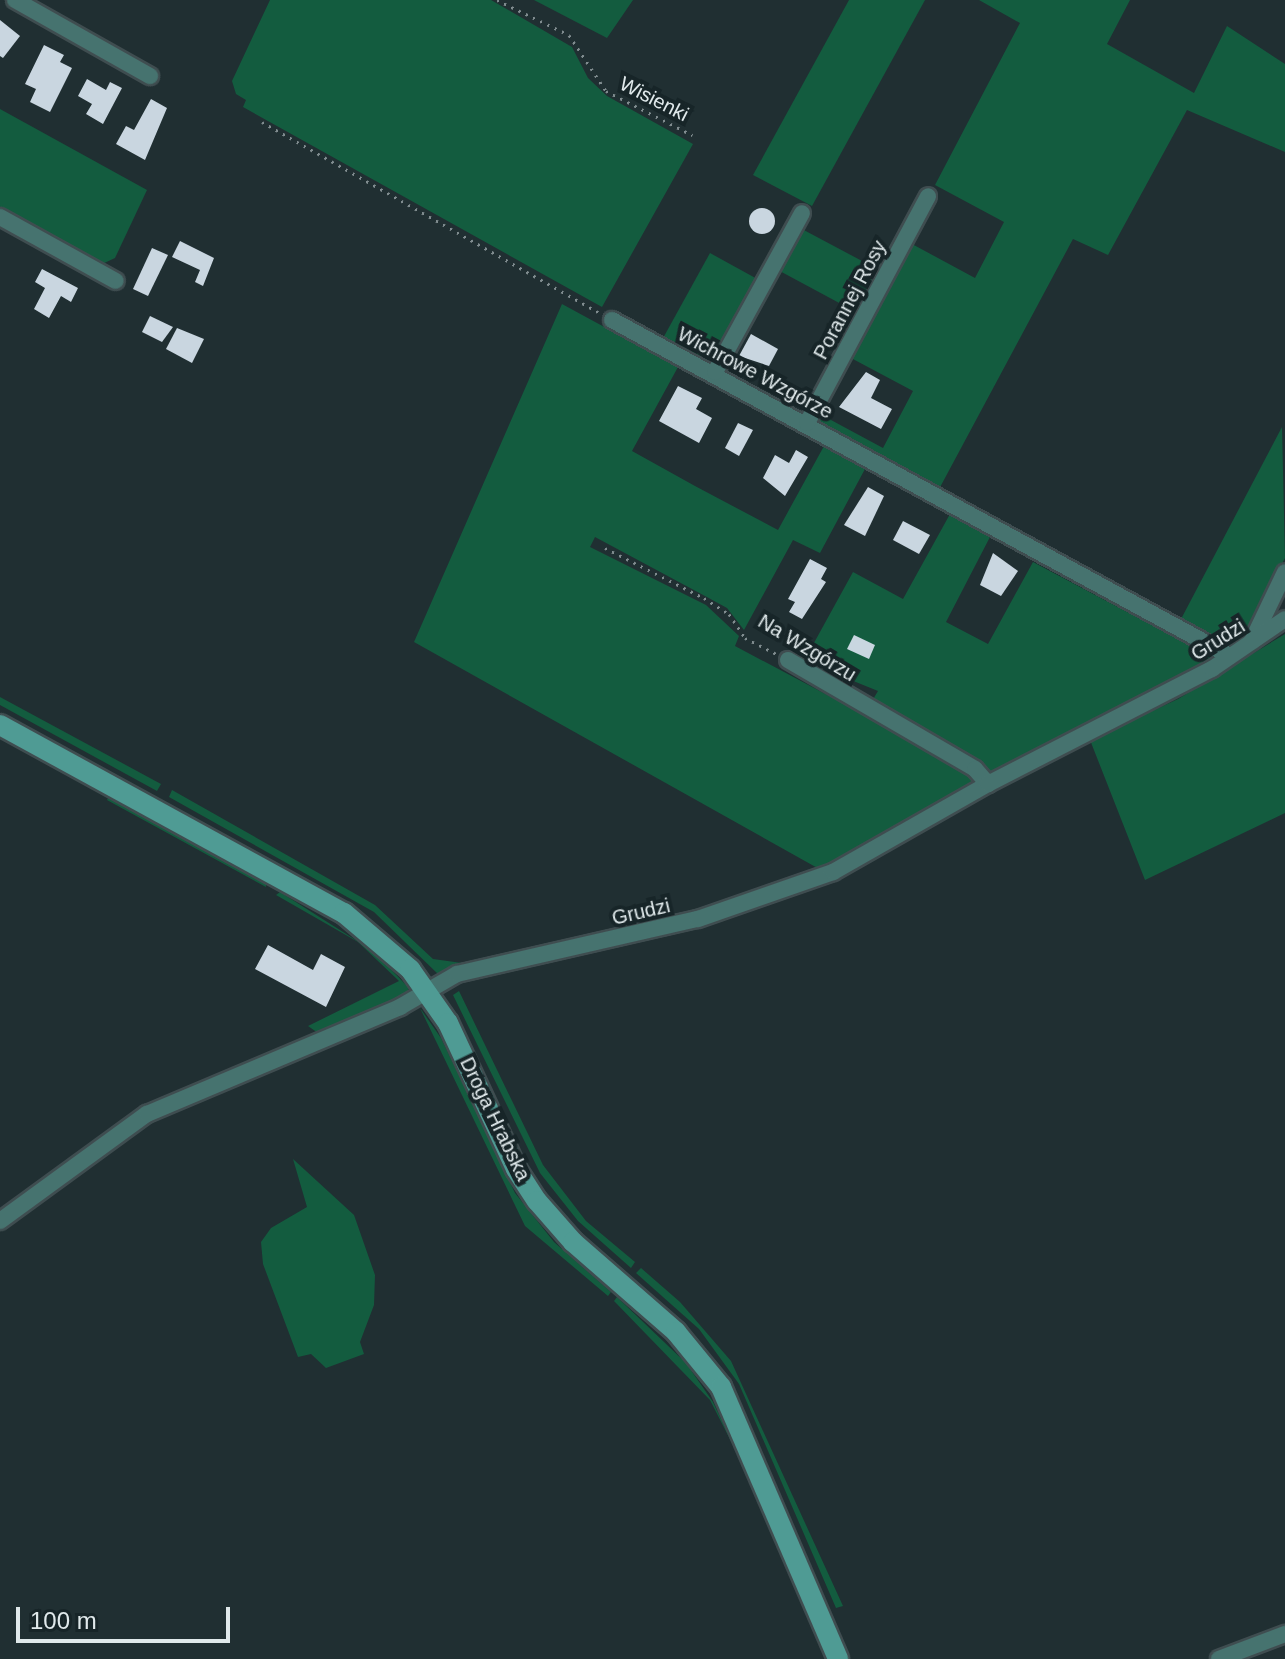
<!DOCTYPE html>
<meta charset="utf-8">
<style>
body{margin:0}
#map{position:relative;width:1285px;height:1659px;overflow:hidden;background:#202f32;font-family:Arial,sans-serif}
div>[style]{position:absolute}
.green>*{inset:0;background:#135c3f}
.building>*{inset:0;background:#c9d6e0}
.round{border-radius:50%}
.path>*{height:3px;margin-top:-1.5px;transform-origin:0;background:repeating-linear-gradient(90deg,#808c8f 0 2px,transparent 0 8px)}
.roads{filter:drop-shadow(2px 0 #3f4d50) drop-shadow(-2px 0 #3f4d50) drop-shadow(0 2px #3f4d50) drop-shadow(0 -2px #3f4d50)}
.street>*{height:16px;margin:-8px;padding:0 8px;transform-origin:8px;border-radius:8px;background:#46736f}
.secondary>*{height:20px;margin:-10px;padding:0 10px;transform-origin:10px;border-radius:10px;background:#4f9b94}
span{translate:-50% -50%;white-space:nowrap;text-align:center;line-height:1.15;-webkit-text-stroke:8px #172528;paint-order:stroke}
.street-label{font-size:20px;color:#e0e9eb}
.scale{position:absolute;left:16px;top:1607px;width:214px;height:36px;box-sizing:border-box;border:4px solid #e0e9eb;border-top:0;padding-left:10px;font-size:24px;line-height:28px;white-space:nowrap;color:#e0e9eb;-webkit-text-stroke:6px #172528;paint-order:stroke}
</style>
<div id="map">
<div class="green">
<div style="clip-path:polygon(270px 0,491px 0,572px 47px,588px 78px,607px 96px,693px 144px,602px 307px,243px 107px,246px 100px,236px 94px,232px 81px)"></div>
<div style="clip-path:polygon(534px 0,633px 0,607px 38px)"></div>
<div style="clip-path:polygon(849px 0,925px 0,812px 206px,753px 175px)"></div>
<div style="clip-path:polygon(979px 0,1130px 0,1107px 44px,1194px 93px,1227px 26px,1285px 64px,1285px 152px,1187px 110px,1108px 255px,1073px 239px,938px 491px,820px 425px,819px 418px,826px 406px,831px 420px,883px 448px,913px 391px,851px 358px,912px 244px,975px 278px,1004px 222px,935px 185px,1020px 23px)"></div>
<div style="clip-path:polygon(0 109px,147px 190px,115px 258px,100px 265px,0 208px)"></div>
<div style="clip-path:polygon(800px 228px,879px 270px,856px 312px,776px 269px)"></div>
<div style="clip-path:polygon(710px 253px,759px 280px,719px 352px,692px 357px,662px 340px)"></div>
<div style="clip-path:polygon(562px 304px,678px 367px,632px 451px,695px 486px,778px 530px,824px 446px,865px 469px,820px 553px,793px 540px,744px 630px,727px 608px,705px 596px,595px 537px,590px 547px,706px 605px,739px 636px,735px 646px,972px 772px,979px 782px,821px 870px,414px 642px)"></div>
<div style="clip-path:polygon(1282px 427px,1285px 558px,1243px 638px,1229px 648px,1180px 621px)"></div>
<div style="clip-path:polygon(950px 514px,990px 537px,946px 622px,988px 644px,1033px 562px,1210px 656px,1210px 664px,992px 776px,872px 701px,878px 691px,804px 661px,853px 572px,903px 599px)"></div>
<div style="clip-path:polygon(1285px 634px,1285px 813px,1145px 880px,1090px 740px,1178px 699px)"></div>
<div style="clip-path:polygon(0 697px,161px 784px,157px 791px,0 705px)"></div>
<div style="clip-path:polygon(172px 790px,375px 905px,433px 959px,462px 963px,440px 976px,374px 912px,169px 797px)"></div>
<div style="clip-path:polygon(108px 798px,266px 884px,266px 887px,107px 800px)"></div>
<div style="clip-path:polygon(280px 892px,373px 951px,409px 988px,405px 997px,318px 1033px,308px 1026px,399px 981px,358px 942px,276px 895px)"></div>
<div style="clip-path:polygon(459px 991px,543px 1165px,586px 1221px,635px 1262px,631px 1268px,578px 1221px,540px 1173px,453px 995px)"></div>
<div style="clip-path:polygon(420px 1008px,441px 1038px,515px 1193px,554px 1242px,611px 1292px,608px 1296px,525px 1226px)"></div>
<div style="clip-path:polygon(293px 1159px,354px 1215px,375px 1275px,374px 1305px,360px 1342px,364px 1354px,326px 1368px,311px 1354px,298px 1357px,263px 1264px,261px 1242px,271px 1228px,307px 1207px)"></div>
<div style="clip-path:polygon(641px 1268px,680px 1302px,731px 1361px,843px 1606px,836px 1608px,739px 1384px,699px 1329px,636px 1273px)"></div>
<div style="clip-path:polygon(632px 1279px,698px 1339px,729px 1383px,829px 1611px,749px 1429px)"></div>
<div style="clip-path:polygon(617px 1297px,686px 1363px,713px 1402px,742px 1463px,710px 1400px,614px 1301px)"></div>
</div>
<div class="building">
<div style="clip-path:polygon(0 20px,20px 36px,3px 58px,0 56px)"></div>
<div style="clip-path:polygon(44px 45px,64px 55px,60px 62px,72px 68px,50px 112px,30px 102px,36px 89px,25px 84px)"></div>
<div style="clip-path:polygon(87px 79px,106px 90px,110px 82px,122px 88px,103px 124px,86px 114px,92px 104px,78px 96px)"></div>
<div style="clip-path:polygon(151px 99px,167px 108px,145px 160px,116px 144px,126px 126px,134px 130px)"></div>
<div class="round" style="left:749px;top:208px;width:26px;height:26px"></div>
<div style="clip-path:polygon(180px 241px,214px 258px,203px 286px,195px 282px,200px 270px,172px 257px)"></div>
<div style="clip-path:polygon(152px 248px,168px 255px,148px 296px,133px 289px)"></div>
<div style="clip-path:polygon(42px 269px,78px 288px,71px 302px,61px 296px,49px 318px,34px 309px,45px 288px,35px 282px)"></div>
<div style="clip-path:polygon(150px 316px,173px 327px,162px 342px,142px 332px)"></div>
<div style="clip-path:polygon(177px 328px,204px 339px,192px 363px,166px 349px)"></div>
<div style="clip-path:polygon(751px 334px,778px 349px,769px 366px,739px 356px)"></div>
<div style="clip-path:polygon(866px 372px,880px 380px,871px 398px,892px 409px,881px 429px,839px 407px)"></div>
<div style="clip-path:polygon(678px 386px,702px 398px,696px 409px,712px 418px,699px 443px,659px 421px)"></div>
<div style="clip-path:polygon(738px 423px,753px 430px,739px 456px,725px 448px)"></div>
<div style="clip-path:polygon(796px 450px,808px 457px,785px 496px,763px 478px,775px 455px,789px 463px)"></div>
<div style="clip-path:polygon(868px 487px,884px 496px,865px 536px,844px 525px)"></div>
<div style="clip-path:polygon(903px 521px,930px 535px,919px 554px,893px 540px)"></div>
<div style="clip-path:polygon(993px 553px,1018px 571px,1001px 596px,980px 585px)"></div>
<div style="clip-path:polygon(810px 559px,827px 568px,821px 579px,826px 582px,802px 619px,789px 612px,795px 602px,788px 599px)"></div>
<div style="clip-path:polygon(854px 635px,875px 645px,869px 659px,847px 649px)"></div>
<div style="clip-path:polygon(268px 945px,313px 970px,321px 954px,345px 967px,326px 1007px,255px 969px)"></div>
</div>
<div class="path">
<div style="left:497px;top:0;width:80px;rotate:25.9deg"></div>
<div style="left:569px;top:35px;width:67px;rotate:56.5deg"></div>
<div style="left:606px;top:91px;width:97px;rotate:27.1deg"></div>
<div style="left:262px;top:122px;width:388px;rotate:29.5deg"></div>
<div style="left:605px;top:548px;width:111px;rotate:26.8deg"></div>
<div style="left:704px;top:598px;width:30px;rotate:33deg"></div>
<div style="left:729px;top:614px;width:29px;rotate:56deg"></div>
<div style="left:745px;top:638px;width:35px;rotate:27deg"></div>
</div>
<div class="roads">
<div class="street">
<div style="left:15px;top:0;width:155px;rotate:29.4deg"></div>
<div style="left:0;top:217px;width:132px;rotate:28.9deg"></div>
<div style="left:612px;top:320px;width:703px;rotate:28.53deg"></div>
<div style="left:715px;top:372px;width:181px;rotate:-61.3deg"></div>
<div style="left:807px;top:423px;width:257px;rotate:-61.9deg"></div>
<div style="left:1252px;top:641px;width:76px;rotate:-64.4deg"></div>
<div style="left:788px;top:660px;width:216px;rotate:30.2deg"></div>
<div style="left:975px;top:769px;width:20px;rotate:49deg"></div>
<div style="left:0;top:1221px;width:182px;rotate:-36.1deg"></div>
<div style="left:147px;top:1114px;width:275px;rotate:-22.9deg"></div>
<div style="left:400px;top:1007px;width:66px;rotate:-30.1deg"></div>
<div style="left:457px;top:974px;width:247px;rotate:-12.9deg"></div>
<div style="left:698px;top:919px;width:143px;rotate:-19.2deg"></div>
<div style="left:833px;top:872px;width:178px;rotate:-29.6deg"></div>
<div style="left:988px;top:784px;width:252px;rotate:-27.2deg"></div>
<div style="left:1212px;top:669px;width:88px;rotate:-34.4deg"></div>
<div style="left:1219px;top:1659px;width:71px;rotate:-20.7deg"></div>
</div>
<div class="secondary">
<div style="left:0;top:725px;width:392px;rotate:28.7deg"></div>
<div style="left:344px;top:913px;width:87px;rotate:40.3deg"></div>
<div style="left:410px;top:969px;width:66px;rotate:54.9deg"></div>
<div style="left:448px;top:1023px;width:161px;rotate:65deg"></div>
<div style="left:516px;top:1169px;width:38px;rotate:57deg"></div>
<div style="left:537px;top:1201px;width:55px;rotate:48.7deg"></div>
<div style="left:573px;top:1242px;width:137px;rotate:41.1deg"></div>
<div style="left:676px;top:1332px;width:71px;rotate:50.7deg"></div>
<div style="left:721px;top:1387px;width:296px;rotate:66.7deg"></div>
</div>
</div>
<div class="street-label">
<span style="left:654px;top:99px;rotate:27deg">Wisienki</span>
<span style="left:850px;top:300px;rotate:-62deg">Porannej Rosy</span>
<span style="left:755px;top:373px;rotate:28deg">Wichrowe Wzgórze</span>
<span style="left:1218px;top:640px;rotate:-32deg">Grudzi</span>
<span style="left:807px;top:648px;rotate:31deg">Na Wzgórzu</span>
<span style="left:641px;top:912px;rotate:-13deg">Grudzi</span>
<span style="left:495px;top:1119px;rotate:64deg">Droga Hrabska</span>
</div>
<div class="scale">100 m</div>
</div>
